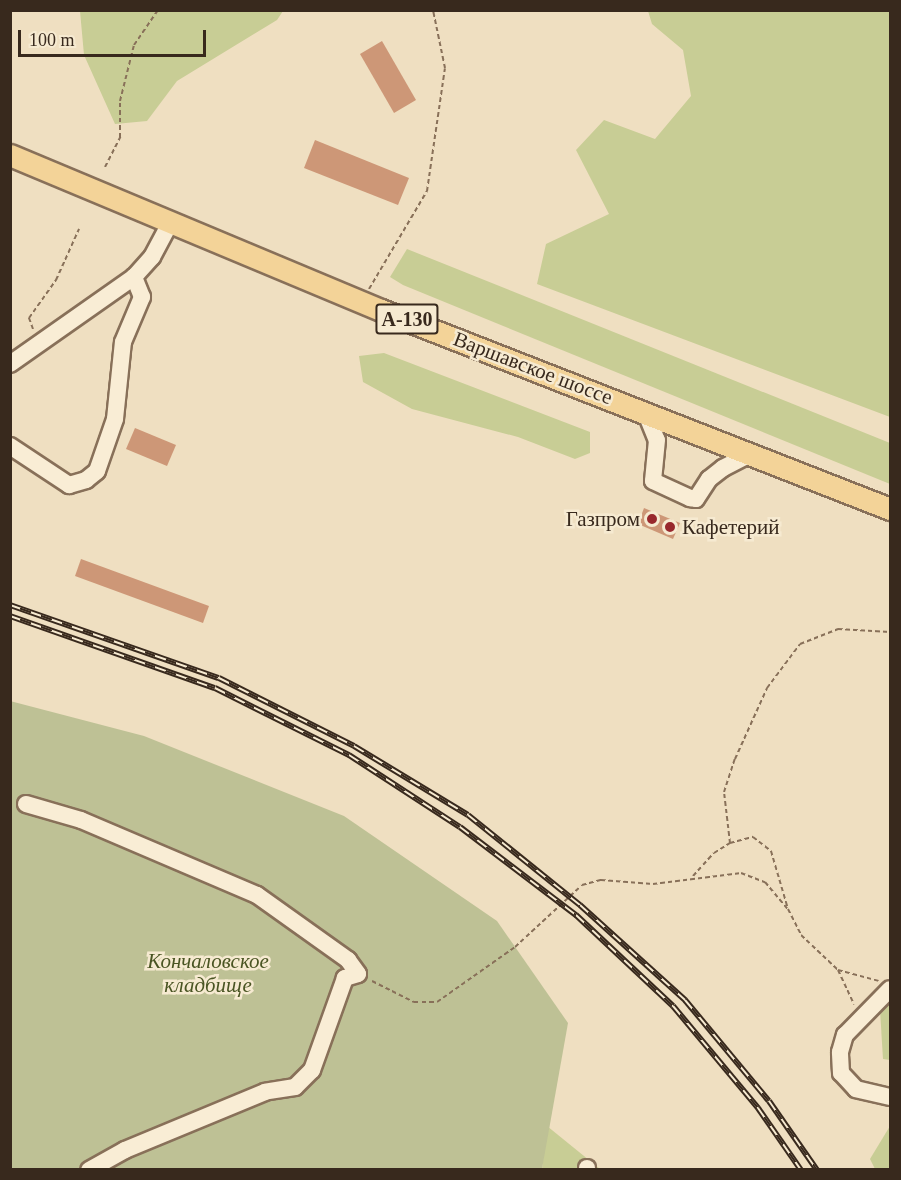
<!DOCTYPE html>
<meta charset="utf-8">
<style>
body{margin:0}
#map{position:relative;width:901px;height:1180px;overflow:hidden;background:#efdfc1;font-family:Georgia,serif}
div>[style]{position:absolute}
.green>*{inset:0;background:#c8cd95}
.cemetery>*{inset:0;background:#bec195}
.building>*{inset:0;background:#cd9777}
.path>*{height:2px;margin-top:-1px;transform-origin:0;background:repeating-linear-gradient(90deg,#887059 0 4.5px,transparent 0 7.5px)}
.roads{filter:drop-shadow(2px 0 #887059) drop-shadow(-2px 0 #887059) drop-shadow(0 2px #887059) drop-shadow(0 -2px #887059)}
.minor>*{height:16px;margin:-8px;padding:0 8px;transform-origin:8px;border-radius:8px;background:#f9edd5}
.major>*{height:21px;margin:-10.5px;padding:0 10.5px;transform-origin:10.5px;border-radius:10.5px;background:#f3d398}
.rail>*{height:6px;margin-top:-3px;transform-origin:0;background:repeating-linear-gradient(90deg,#f6ead1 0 11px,#38291d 0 22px);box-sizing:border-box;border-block:2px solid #38291d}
.dots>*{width:16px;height:16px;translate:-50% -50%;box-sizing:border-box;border:3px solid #f6ead1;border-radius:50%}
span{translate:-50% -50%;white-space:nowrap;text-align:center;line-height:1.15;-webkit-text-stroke:5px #f6ead1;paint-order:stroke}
.shield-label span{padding:2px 4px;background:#f6ead1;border:2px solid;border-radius:4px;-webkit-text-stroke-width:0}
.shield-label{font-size:20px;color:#38291d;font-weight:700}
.street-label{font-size:21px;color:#38291d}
.poi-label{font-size:21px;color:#38291d}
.right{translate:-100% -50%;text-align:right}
.left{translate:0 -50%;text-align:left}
.park-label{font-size:21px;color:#4a5523;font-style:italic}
.frame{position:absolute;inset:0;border:12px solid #38291d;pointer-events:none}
.scale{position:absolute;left:18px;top:30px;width:188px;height:27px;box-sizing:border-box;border:3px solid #38291d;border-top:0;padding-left:8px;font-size:18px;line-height:21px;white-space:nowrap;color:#38291d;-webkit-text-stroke:4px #f6ead1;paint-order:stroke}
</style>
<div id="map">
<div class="green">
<div style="clip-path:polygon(80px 11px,80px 10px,283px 11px,277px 20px,177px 81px,147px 121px,115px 124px,84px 55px)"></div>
<div style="clip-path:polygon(648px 11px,890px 11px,890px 417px,537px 284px,546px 244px,609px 214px,576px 150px,604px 120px,655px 139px,691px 96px,683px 50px,652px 24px)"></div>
<div style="clip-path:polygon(407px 249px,890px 443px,890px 484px,403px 285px,390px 277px)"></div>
<div style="clip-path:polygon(384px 353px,590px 432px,590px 453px,575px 459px,518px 437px,412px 409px,363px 382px,359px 356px)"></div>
<div style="clip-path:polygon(890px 1002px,890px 1060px,883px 1059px,880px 1010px)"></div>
<div style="clip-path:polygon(547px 1126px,600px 1169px,542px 1170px)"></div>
<div style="clip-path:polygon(890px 1126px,890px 1169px,875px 1169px,870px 1159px)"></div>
</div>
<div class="cemetery">
<div style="clip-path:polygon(10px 701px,144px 736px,344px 816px,497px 921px,568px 1023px,542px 1169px,11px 1169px)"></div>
</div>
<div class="building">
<div style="clip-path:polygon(382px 41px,416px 100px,394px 113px,360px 54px)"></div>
<div style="clip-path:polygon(315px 140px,409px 178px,398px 205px,304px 168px)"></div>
<div style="clip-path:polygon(135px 428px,176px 445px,167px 466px,126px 449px)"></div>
<div style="clip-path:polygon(644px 508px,680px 523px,673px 539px,638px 524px)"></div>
<div style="clip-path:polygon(81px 559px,209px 606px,203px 623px,75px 576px)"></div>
</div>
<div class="path">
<div style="left:105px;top:167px;width:34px;rotate:-63deg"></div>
<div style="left:120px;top:137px;width:36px;rotate:-90deg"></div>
<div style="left:120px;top:101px;width:58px;rotate:-76deg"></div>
<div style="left:134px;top:45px;width:42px;rotate:-55.6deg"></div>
<div style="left:369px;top:289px;width:114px;rotate:-59.4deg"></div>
<div style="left:427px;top:191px;width:124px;rotate:-81.7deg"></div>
<div style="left:445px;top:68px;width:59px;rotate:-101.7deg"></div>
<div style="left:33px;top:329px;width:12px;rotate:-110deg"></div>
<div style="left:29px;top:318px;width:47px;rotate:-54.6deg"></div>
<div style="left:56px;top:280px;width:56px;rotate:-65.7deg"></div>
<div style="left:730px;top:843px;width:51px;rotate:-96.7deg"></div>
<div style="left:724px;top:792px;width:35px;rotate:-72deg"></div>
<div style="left:735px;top:759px;width:78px;rotate:-65.7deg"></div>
<div style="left:767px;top:688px;width:55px;rotate:-53.1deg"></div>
<div style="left:800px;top:644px;width:41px;rotate:-21.5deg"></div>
<div style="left:838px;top:629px;width:52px;rotate:3.3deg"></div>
<div style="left:693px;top:876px;width:31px;rotate:-48deg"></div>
<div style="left:714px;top:853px;width:19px;rotate:-32deg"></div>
<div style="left:730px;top:843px;width:24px;rotate:-15deg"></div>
<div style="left:753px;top:837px;width:23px;rotate:38deg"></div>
<div style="left:771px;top:851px;width:60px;rotate:73.7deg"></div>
<div style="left:788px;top:909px;width:29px;rotate:63deg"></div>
<div style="left:801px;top:935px;width:51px;rotate:43.4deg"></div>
<div style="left:838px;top:970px;width:42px;rotate:15deg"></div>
<div style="left:838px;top:970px;width:38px;rotate:65deg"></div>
<div style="left:372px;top:981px;width:47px;rotate:26.6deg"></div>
<div style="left:414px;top:1002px;width:23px"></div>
<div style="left:437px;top:1002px;width:95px;rotate:-35.2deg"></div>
<div style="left:515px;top:947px;width:91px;rotate:-42.8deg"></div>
<div style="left:582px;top:885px;width:20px;rotate:-15deg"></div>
<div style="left:601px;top:880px;width:52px;rotate:4.4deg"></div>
<div style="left:653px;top:884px;width:89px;rotate:-7.1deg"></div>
<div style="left:741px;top:873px;width:26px;rotate:21deg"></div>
<div style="left:765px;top:882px;width:35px;rotate:50deg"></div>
</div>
<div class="roads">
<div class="minor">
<div style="left:10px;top:364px;width:151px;rotate:-35.1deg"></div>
<div style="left:134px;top:277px;width:27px;rotate:-48deg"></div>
<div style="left:152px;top:257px;width:40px;rotate:-62deg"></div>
<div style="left:645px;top:411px;width:31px;rotate:68deg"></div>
<div style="left:657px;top:440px;width:41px;rotate:95.6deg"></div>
<div style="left:653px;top:481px;width:41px;rotate:24.7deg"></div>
<div style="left:690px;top:498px;width:6px;rotate:9deg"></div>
<div style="left:696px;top:499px;width:24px;rotate:-57deg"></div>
<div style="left:709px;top:479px;width:18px;rotate:-38deg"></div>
<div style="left:723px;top:468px;width:31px;rotate:-27deg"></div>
<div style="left:10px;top:446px;width:71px;rotate:33.5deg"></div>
<div style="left:69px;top:485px;width:18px;rotate:-16deg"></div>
<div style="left:86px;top:480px;width:14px;rotate:-39deg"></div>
<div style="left:97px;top:471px;width:55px;rotate:-70.9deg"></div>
<div style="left:115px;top:419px;width:77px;rotate:-84.1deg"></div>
<div style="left:123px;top:342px;width:49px;rotate:-67.1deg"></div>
<div style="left:142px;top:297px;width:22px;rotate:-112deg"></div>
<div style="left:26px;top:804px;width:57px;rotate:16.2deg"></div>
<div style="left:81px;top:820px;width:191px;rotate:23.1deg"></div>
<div style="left:257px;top:895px;width:112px;rotate:35.5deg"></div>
<div style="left:348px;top:960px;width:17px;rotate:54deg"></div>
<div style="left:358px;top:974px;width:14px;rotate:163deg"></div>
<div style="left:345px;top:978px;width:98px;rotate:109.7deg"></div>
<div style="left:312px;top:1070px;width:24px;rotate:135deg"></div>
<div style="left:295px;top:1087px;width:30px;rotate:171deg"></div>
<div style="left:265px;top:1092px;width:152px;rotate:157.5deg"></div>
<div style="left:125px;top:1150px;width:41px;rotate:150.9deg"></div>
<div style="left:890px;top:1097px;width:35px;rotate:-167deg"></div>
<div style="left:856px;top:1089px;width:22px;rotate:-133deg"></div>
<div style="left:841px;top:1073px;width:21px;rotate:-93deg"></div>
<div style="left:840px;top:1052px;width:18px;rotate:-74deg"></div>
<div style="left:845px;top:1035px;width:64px;rotate:-45.6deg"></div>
<div style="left:587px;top:1170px;width:2px;rotate:-90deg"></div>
</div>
<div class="major">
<div style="left:10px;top:155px;width:402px;rotate:22.7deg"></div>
<div style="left:381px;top:310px;width:547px;rotate:21.35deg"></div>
</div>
</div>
<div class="rail">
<div style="left:10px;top:605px;width:221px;rotate:19.3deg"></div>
<div style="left:219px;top:678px;width:151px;rotate:26.7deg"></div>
<div style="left:354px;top:746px;width:133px;rotate:31.2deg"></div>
<div style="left:468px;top:815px;width:144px;rotate:38.8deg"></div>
<div style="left:580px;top:905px;width:142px;rotate:42.1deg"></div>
<div style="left:685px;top:1000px;width:131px;rotate:50.3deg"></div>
<div style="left:769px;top:1101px;width:84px;rotate:55.2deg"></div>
<div style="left:10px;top:616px;width:217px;rotate:19.4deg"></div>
<div style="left:215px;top:688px;width:150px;rotate:26.6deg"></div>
<div style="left:349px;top:755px;width:132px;rotate:33deg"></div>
<div style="left:460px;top:827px;width:146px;rotate:37.2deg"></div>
<div style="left:576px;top:915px;width:133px;rotate:43.2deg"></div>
<div style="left:673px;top:1006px;width:133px;rotate:50.2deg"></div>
<div style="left:758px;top:1108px;width:75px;rotate:55.3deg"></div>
</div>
<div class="dots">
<div style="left:652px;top:519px;background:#98282d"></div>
<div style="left:670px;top:527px;background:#98282d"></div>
</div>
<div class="shield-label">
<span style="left:407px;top:319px">А-130</span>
</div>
<div class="street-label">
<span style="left:533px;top:368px;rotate:21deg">Варшавское шоссе</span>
</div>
<div class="poi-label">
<span class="right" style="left:640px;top:519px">Газпром</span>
<span class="left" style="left:682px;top:527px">Кафетерий</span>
</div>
<div class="park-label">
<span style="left:208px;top:973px">Кончаловское<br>кладбище</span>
</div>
<div class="frame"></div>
<div class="scale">100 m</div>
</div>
